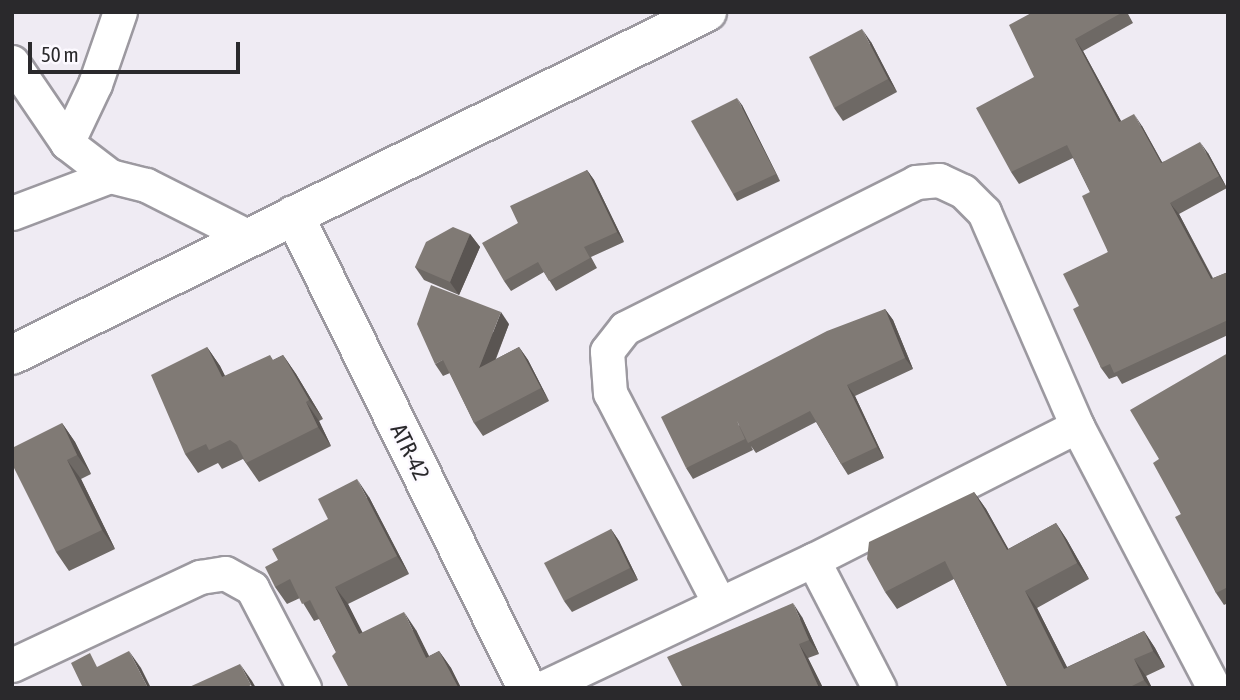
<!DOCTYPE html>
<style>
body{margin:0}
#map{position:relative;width:1240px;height:700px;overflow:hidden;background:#efebf3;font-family:"Asap Condensed",sans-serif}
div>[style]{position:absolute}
.roads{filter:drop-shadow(2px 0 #9c99a0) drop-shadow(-2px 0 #9c99a0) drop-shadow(0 2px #9c99a0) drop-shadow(0 -2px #9c99a0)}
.minor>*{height:33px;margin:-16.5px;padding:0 16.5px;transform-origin:16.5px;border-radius:16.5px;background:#fff}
.tertiary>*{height:38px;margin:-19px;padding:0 19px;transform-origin:19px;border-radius:19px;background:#fff}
.secondary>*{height:38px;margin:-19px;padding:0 19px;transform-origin:19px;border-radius:19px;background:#fff}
.wall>*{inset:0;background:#6e6965}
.shaded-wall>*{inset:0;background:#5a5552}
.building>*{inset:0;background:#807a75}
span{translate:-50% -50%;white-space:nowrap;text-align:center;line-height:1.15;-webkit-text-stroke:5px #fcf9ff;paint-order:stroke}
.street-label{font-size:23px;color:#2a292c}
.frame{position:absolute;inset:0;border:14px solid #2a292c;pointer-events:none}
.scale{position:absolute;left:28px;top:42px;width:212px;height:32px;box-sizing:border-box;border:4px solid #2a292c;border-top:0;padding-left:9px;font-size:21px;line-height:24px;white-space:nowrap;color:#2a292c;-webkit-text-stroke:5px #fcf9ff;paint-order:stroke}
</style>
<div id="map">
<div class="roads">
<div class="minor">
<div style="left:12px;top:62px;width:98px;rotate:55.8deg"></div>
<div style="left:67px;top:143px;width:54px;rotate:37.5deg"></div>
<div style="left:67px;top:143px;width:65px;rotate:-64.6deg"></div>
<div style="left:95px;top:84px;width:76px;rotate:-70.9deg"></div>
<div style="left:12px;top:213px;width:105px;rotate:-20.7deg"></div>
<div style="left:110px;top:176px;width:37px;rotate:14deg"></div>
<div style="left:146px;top:185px;width:115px;rotate:26.8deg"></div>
<div style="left:813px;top:560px;width:144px;rotate:62.7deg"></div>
<div style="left:718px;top:601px;width:234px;rotate:-117.4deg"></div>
<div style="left:610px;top:393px;width:42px;rotate:-94.1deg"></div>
<div style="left:607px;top:351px;width:29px;rotate:-52deg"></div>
<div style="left:625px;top:328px;width:326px;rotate:-26.6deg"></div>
<div style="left:916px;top:182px;width:23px;rotate:-5deg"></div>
<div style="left:939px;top:180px;width:26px;rotate:25deg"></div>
<div style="left:963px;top:191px;width:30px;rotate:45deg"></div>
<div style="left:984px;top:212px;width:233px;rotate:66.5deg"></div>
<div style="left:1077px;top:426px;width:296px;rotate:62.4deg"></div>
<div style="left:12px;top:665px;width:208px;rotate:-25.1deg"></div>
<div style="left:200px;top:577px;width:25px;rotate:-9deg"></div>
<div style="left:225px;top:573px;width:31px;rotate:29deg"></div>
<div style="left:252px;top:588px;width:113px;rotate:62.5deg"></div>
<div style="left:542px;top:688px;width:300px;rotate:-25.3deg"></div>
<div style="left:813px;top:560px;width:296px;rotate:-26.9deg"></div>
</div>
<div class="tertiary">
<div style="left:294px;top:215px;width:527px;rotate:63.78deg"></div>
</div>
<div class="secondary">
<div style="left:12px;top:355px;width:775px;rotate:-26.27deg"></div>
</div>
</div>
<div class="wall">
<div style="clip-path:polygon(1033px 12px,1127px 12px,1133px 23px,1083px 51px,1121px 121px,1142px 126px,1162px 162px,1208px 153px,1227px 188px,1179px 214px,1213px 278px,1228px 272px,1228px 335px,1122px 384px,1117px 376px,1109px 379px,1101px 368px,1079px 306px,1108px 252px,1090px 192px,1073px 158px,1019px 184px,1011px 172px,1034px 77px)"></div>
<div style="clip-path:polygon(871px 42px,897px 92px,843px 121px,834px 108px)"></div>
<div style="clip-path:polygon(742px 105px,780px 181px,737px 201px,733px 194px)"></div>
<div style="clip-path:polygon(587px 170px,594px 180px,624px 242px,591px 257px,597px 268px,556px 291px,544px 272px,511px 291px,504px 281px,518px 223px)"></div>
<div style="clip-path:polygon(470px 234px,480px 247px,459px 295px,424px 280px,415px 267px)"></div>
<div style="clip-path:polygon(885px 309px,893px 320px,913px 369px,855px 396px,884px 458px,848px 475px,841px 464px,816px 422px,756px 453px,751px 446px,753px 450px,693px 479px,686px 468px)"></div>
<div style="clip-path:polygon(509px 324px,496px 359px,519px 347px,528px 360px,549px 401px,483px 436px,474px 423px,450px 373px,443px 376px,435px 364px)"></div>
<div style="clip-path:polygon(207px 347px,220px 366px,225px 376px,273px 360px,283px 355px,296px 374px,323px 419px,319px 421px,331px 446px,259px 482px,243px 459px,222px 469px,218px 463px,198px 473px,185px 454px)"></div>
<div style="clip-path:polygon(1228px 353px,1228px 603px,1224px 605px,1216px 593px,1181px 514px,1159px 459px)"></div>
<div style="clip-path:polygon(62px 423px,75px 442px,91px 474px,81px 479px,115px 549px,69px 571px,56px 552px)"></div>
<div style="clip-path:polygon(974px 492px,986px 509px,1008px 549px,1056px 523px,1067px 540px,1089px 579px,1037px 608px,1067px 667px,1144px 631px,1155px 648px,1165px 667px,1146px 676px,1152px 688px,1008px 688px,954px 579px,897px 609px,885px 592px)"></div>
<div style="clip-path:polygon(369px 497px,409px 574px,348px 604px,362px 633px,416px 630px,429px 656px,439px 651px,451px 668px,461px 688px,349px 688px,336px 652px,319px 619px,314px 621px,300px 598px,287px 604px,275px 587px,278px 560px)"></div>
<div style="clip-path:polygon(611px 529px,619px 541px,638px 580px,572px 612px,564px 601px)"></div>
<div style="clip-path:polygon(802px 617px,819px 654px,808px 658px,823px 688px,683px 688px)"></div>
</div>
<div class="shaded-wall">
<div style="clip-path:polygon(862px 29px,871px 42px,897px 92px,888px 79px)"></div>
<div style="clip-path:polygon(1075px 39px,1083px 51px,1128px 134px,1119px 122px)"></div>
<div style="clip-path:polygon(737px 98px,742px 105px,780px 181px,776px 174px)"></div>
<div style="clip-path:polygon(1134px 114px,1142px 126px,1169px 175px,1161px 163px)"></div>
<div style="clip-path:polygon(1200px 142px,1208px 153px,1227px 188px,1219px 176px)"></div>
<div style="clip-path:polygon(587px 170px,594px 180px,624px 242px,617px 232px)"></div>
<div style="clip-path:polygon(1170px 203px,1179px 214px,1219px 291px,1211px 279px)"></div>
<div style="clip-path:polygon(470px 234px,480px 247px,459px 295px,450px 282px)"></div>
<div style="clip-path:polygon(885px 309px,893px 320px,913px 369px,905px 358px)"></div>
<div style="clip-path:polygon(501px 312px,509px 324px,487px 380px,479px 368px)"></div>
<div style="clip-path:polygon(207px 347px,220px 366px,235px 396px,222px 377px)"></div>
<div style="clip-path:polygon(519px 347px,528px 360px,549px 401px,541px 388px)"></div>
<div style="clip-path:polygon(283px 355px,296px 374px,323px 419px,309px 400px)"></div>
<div style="clip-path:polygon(847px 385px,855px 396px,884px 458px,877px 447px)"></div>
<div style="clip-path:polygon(306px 402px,319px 421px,331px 446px,318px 427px)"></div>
<div style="clip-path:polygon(62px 423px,75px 442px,91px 474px,77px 455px)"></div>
<div style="clip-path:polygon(67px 460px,81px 479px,115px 549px,102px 530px)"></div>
<div style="clip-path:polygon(357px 479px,369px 497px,409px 574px,397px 556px)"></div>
<div style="clip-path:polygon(974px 492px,986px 509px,1018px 566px,1007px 550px)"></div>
<div style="clip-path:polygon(1056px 523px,1067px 540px,1089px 579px,1077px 563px)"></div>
<div style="clip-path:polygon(611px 529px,619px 541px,638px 580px,630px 568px)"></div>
<div style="clip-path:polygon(335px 587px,348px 604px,372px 651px,359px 634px)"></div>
<div style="clip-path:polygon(1025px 591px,1037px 608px,1076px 685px,1064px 669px)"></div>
<div style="clip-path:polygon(793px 603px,802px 617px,819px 654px,809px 640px)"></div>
<div style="clip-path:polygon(404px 612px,416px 630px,438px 675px,426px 658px)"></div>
<div style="clip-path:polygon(1144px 631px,1155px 648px,1165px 667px,1153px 651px)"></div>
<div style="clip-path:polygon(799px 644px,808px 658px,823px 688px,819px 688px)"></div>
<div style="clip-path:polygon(129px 651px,141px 668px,151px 688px,148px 688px)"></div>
<div style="clip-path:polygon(439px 651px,451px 668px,461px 688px,458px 687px)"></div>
<div style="clip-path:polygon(1134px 659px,1146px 676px,1152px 688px,1150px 688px,1144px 680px)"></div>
<div style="clip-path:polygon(240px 664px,252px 681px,256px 688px,253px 688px,251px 685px)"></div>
</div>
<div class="building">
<div style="clip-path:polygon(1033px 12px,1123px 12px,1075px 39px,1119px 122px,1134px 114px,1161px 163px,1200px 142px,1219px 176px,1170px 203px,1211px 279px,1228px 272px,1228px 320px,1114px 373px,1110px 364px,1101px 368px,1073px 309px,1079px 306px,1063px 274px,1108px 252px,1082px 196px,1090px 192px,1067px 145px,1011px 172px,976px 108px,1034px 77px,1009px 25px)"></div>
<div style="clip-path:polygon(862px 29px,888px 79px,834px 108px,809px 57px)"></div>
<div style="clip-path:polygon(737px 98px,776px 174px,733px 194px,691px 121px)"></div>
<div style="clip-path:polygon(587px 170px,617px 232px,584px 247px,590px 258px,549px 281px,538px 262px,504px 281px,482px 243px,518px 223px,510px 206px)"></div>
<div style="clip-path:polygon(453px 227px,470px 234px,450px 282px,415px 267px,426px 242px)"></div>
<div style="clip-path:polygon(431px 285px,501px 312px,479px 368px,519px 347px,541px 388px,474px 423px,443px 360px,435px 364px,417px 324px)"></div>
<div style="clip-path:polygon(885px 309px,905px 358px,847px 385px,877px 447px,841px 464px,810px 411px,748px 443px,737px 421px,745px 439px,686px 468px,661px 417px,827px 331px)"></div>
<div style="clip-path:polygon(207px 347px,222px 377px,270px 355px,273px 360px,283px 355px,309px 400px,306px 402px,318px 427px,246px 463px,237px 445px,230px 440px,209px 450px,206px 444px,185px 454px,151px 375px)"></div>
<div style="clip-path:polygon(1228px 353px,1228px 587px,1216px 593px,1175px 517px,1181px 514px,1153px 463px,1159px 459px,1130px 410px)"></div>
<div style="clip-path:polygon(62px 423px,77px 455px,67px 460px,102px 530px,56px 552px,12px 464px,12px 448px)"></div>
<div style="clip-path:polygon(357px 479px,397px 556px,335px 587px,359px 634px,404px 612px,426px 658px,439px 651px,458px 687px,457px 688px,349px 688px,332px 656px,336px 652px,310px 600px,302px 604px,290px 579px,275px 587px,265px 567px,278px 560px,272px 549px,328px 519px,318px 499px)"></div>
<div style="clip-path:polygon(974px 492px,1007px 550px,1056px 523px,1077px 563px,1025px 591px,1064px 669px,1144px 631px,1153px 651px,1134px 659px,1144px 680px,1128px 688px,1008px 688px,945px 561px,885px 592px,867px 559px,869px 542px)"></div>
<div style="clip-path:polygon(611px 529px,630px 568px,564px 601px,544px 563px)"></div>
<div style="clip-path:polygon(793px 603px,809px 640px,799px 644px,819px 688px,683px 688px,667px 657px)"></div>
<div style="clip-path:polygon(129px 651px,148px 688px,83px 688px,71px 663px,90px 653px,97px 667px)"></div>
<div style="clip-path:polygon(240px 664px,251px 685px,246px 688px,187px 688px)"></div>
</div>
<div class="street-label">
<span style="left:410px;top:452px;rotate:64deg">ATR-42</span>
</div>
<div class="frame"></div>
<div class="scale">50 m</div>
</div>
